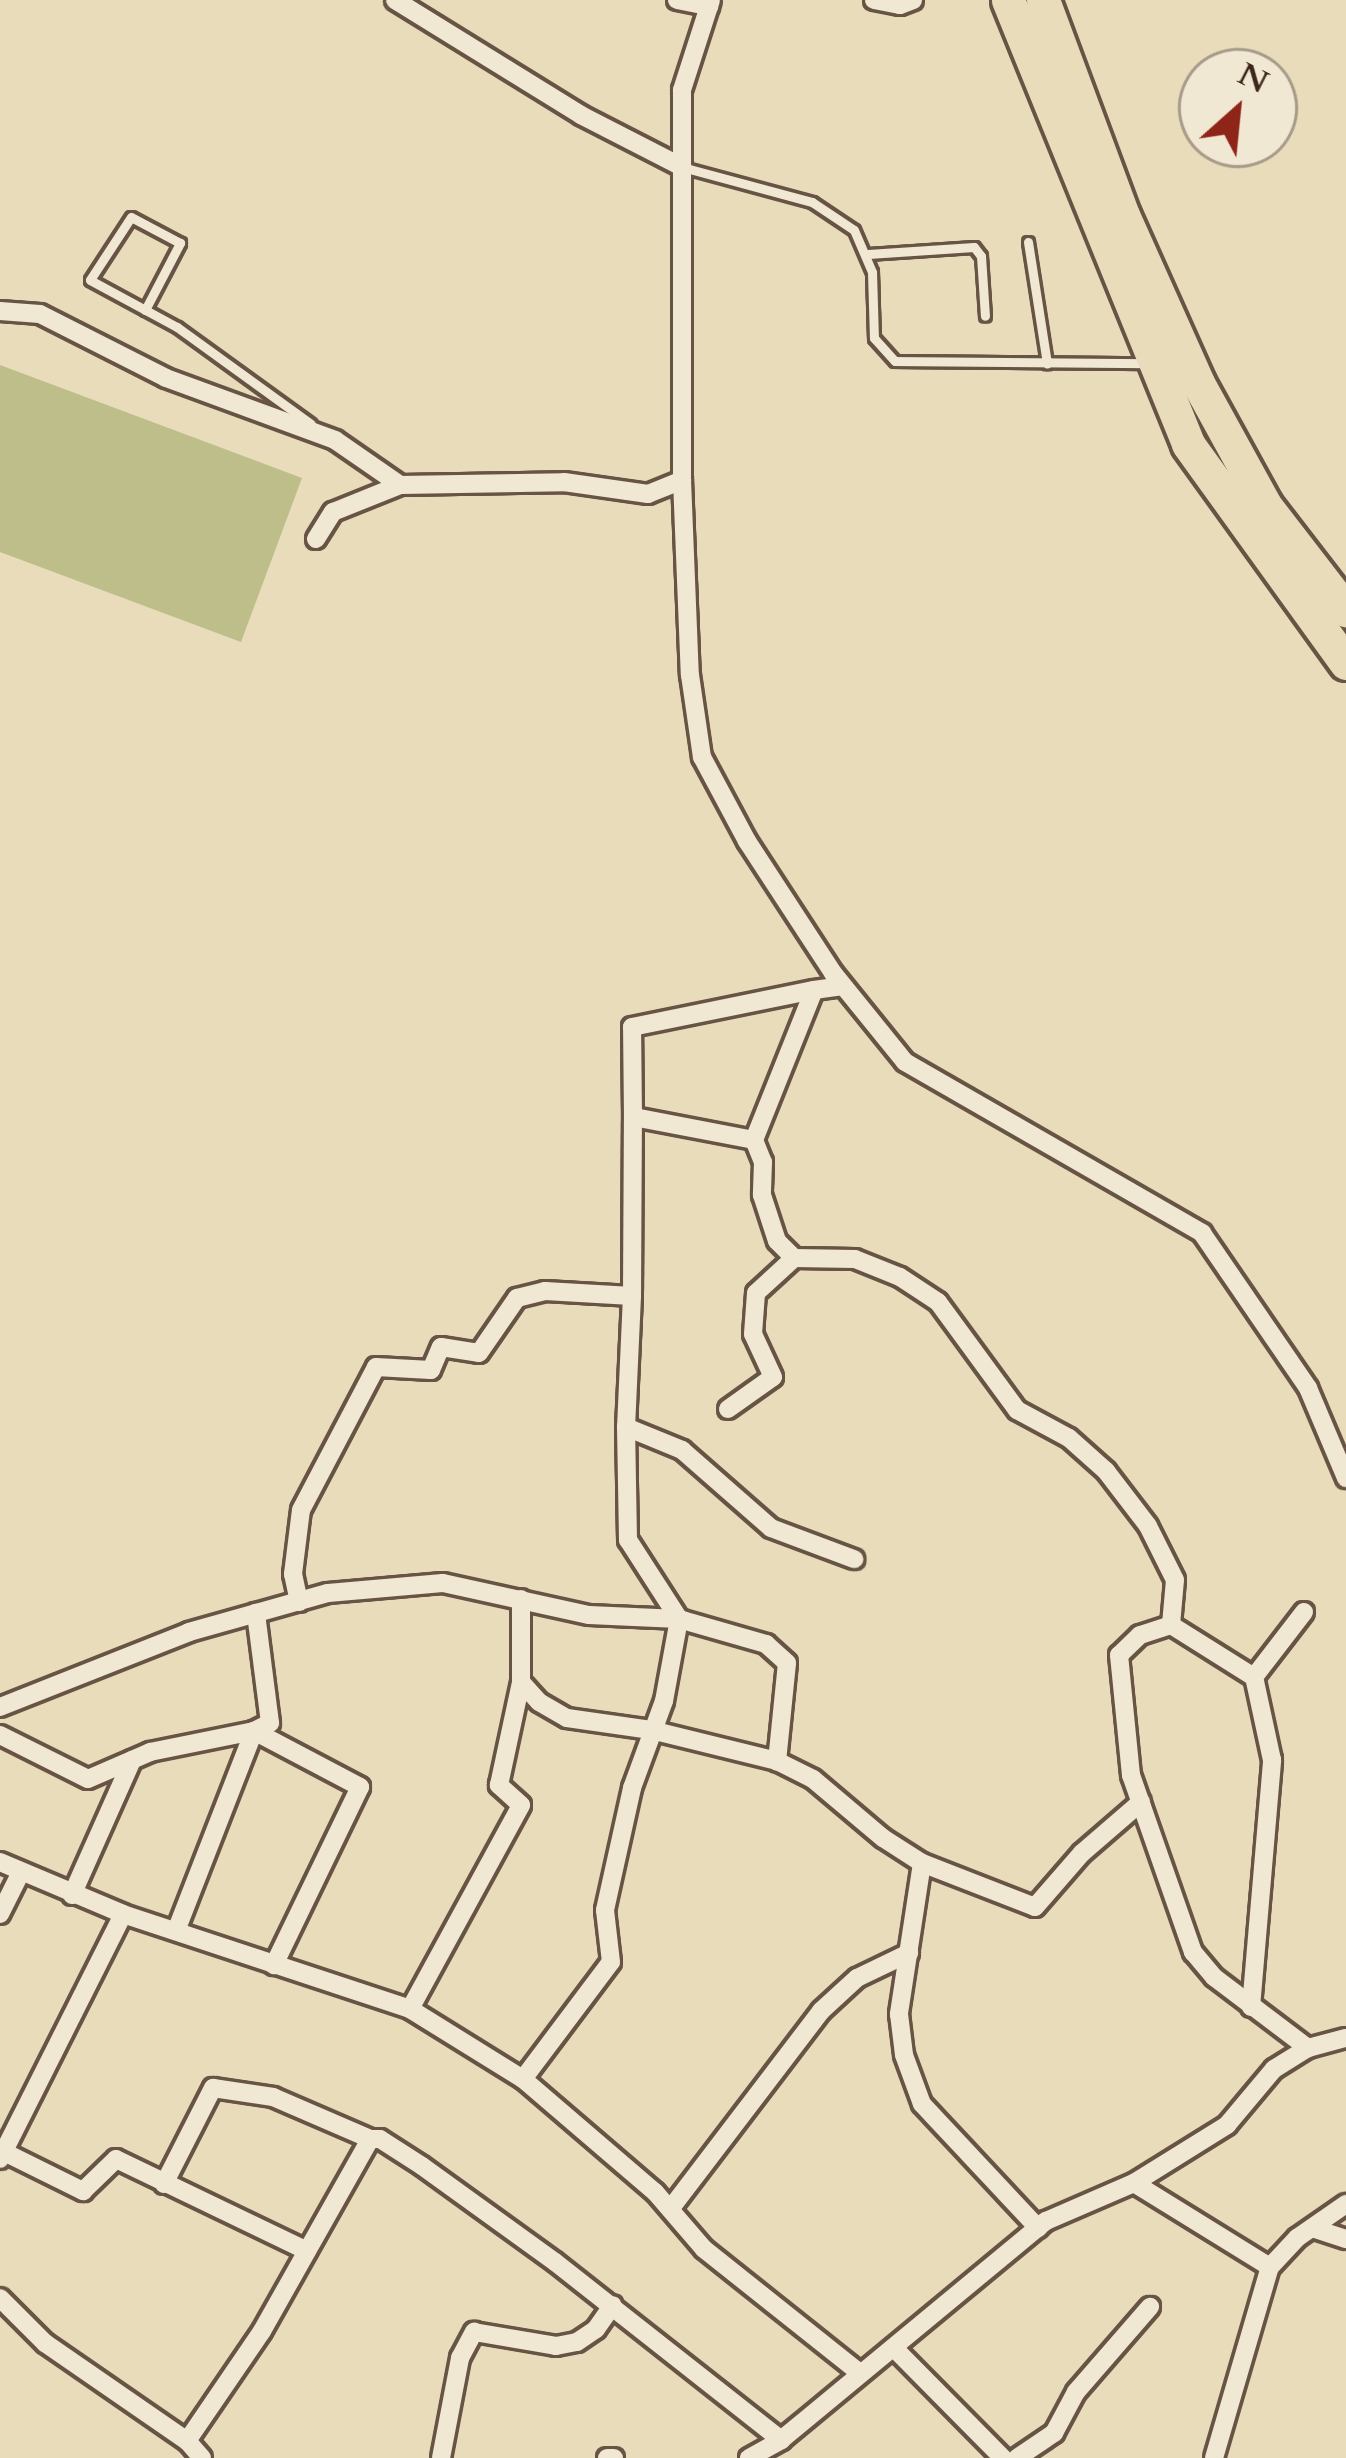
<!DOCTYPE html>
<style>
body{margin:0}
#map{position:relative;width:1346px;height:2458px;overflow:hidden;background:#e8dcbb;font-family:Cardo,serif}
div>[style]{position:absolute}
.green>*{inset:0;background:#bebe8b}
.roads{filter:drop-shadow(3px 0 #685444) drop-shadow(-3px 0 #685444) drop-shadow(0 3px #685444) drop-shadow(0 -3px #685444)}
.lane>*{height:9px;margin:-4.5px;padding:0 4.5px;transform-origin:4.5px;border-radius:4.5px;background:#f0e8d3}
.street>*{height:18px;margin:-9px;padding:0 9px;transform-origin:9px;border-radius:9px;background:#f0e8d3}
.highway>*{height:33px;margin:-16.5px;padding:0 16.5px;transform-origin:16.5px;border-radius:16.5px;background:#e8dcbb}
span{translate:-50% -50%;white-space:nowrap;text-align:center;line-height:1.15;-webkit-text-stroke:10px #f0e8d3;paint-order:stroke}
.north{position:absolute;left:1178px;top:48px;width:120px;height:120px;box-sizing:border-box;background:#f0e8d3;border:3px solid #a89b8a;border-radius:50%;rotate:27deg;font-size:33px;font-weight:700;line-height:48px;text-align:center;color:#3d271d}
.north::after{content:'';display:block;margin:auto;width:42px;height:54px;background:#8f2418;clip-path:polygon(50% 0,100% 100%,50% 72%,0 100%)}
</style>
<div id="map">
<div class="green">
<div style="clip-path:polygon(0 365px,302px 478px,241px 642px,0 552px)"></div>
</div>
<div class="roads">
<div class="lane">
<div style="left:682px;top:167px;width:135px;rotate:15.1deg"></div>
<div style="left:812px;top:202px;width:50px;rotate:33.7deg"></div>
<div style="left:854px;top:230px;width:46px;rotate:66.8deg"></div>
<div style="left:872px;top:272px;width:66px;rotate:88.3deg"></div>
<div style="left:874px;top:338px;width:31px;rotate:48deg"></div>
<div style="left:895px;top:361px;width:251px;rotate:0.5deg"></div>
<div style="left:1028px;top:242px;width:123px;rotate:81.1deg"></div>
<div style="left:868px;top:254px;width:106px;rotate:-3.8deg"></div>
<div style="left:974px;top:247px;width:11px;rotate:52deg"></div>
<div style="left:981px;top:256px;width:60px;rotate:86.2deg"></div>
<div style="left:145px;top:310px;width:76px;rotate:-62.4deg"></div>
<div style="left:180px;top:243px;width:55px;rotate:-152deg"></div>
<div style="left:131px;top:217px;width:75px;rotate:123.1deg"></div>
<div style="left:90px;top:280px;width:99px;rotate:28.4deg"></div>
<div style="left:177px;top:327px;width:165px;rotate:35.9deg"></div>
</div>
<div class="street">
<div style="left:395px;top:0;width:219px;rotate:31.7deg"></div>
<div style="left:581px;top:115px;width:114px;rotate:27.2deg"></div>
<div style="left:677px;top:0;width:33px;rotate:11deg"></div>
<div style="left:711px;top:0;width:95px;rotate:107.9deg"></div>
<div style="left:682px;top:90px;width:390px;rotate:90deg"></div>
<div style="left:682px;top:480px;width:195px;rotate:87.7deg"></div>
<div style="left:690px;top:675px;width:83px;rotate:81.7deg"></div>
<div style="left:702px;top:757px;width:95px;rotate:61.8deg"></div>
<div style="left:747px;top:841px;width:158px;rotate:56.9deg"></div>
<div style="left:833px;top:973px;width:114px;rotate:51deg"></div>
<div style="left:905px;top:1062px;width:343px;rotate:29.9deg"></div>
<div style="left:1202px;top:1233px;width:188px;rotate:55.6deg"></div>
<div style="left:1308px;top:1388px;width:98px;rotate:67.1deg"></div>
<div style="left:874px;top:0;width:26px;rotate:11deg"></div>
<div style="left:900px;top:5px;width:14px;rotate:-21deg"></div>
<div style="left:0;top:311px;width:40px;rotate:4.3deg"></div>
<div style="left:40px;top:314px;width:141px;rotate:26.9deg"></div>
<div style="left:166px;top:378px;width:180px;rotate:20.1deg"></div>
<div style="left:335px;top:440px;width:79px;rotate:34.7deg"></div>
<div style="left:316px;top:539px;width:32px;rotate:-58deg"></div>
<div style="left:333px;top:512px;width:72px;rotate:-21.9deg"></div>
<div style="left:400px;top:485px;width:164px;rotate:-1deg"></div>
<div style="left:564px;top:482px;width:85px;rotate:8.1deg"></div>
<div style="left:648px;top:494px;width:37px;rotate:-22deg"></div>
<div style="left:814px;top:990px;width:162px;rotate:111.8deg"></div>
<div style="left:754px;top:1140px;width:123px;rotate:-169.2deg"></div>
<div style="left:633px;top:1117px;width:90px;rotate:-90.6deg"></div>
<div style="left:632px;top:1027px;width:186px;rotate:-11.5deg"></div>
<div style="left:814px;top:990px;width:29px;rotate:-8deg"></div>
<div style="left:754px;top:1140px;width:24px;rotate:68deg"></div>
<div style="left:763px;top:1162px;width:33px;rotate:92deg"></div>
<div style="left:762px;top:1195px;width:48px;rotate:71.9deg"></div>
<div style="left:777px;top:1241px;width:24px;rotate:45deg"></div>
<div style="left:794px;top:1258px;width:61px;rotate:0.9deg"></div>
<div style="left:855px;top:1259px;width:48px;rotate:21.8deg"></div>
<div style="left:900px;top:1277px;width:45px;rotate:33.3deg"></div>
<div style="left:938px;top:1302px;width:134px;rotate:53.8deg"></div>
<div style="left:1017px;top:1410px;width:59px;rotate:28.3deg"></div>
<div style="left:1069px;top:1438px;width:50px;rotate:41.7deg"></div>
<div style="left:1106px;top:1471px;width:69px;rotate:52.6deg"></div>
<div style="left:1148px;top:1526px;width:60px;rotate:63.4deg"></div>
<div style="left:1175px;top:1580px;width:45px;rotate:95.1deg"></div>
<div style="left:1171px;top:1625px;width:98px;rotate:32.1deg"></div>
<div style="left:1254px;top:1677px;width:82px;rotate:-52.4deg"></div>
<div style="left:632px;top:1296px;width:131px;rotate:92.6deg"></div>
<div style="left:626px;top:1427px;width:61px;rotate:22.3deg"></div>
<div style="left:682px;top:1450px;width:118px;rotate:41.2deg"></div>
<div style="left:771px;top:1528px;width:89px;rotate:20.5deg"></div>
<div style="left:728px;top:1409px;width:55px;rotate:-35.4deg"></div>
<div style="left:773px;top:1377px;width:47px;rotate:-114.9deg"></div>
<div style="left:753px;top:1334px;width:41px;rotate:-85.8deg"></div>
<div style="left:756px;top:1293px;width:52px;rotate:-42.6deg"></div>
<div style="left:521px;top:1599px;width:83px;rotate:90deg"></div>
<div style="left:521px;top:1682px;width:27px;rotate:48deg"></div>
<div style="left:539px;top:1702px;width:32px;rotate:30deg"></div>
<div style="left:567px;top:1718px;width:85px;rotate:8.1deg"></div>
<div style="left:651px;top:1730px;width:130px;rotate:13.8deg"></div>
<div style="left:777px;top:1761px;width:40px;rotate:26.6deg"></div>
<div style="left:813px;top:1779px;width:92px;rotate:40.1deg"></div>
<div style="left:883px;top:1838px;width:46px;rotate:32.7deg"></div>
<div style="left:922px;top:1863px;width:153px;rotate:98.7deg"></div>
<div style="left:899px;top:2014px;width:41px;rotate:83deg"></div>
<div style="left:904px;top:2055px;width:52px;rotate:69.8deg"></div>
<div style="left:922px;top:2104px;width:170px;rotate:46.9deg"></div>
<div style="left:299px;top:1602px;width:29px;rotate:-102deg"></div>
<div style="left:293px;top:1574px;width:64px;rotate:-82.9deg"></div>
<div style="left:301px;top:1510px;width:161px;rotate:-62.3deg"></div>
<div style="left:376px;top:1367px;width:55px;rotate:3.1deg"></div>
<div style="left:431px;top:1370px;width:25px;rotate:-67deg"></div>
<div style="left:441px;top:1347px;width:38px;rotate:9deg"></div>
<div style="left:479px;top:1353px;width:67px;rotate:-55.4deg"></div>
<div style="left:517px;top:1298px;width:29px;rotate:-14deg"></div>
<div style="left:545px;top:1291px;width:87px;rotate:3.3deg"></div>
<div style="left:632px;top:1296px;width:179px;rotate:-89.7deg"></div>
<div style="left:1171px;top:1625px;width:33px;rotate:162deg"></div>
<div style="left:1140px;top:1635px;width:29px;rotate:136deg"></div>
<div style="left:1119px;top:1655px;width:121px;rotate:84.3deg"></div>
<div style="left:1131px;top:1775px;width:188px;rotate:70.7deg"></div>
<div style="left:1193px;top:1952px;width:33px;rotate:50deg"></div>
<div style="left:1214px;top:1977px;width:118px;rotate:37.1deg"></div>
<div style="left:0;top:1707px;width:203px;rotate:-21.6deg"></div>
<div style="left:189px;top:1632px;width:144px;rotate:-15.7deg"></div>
<div style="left:328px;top:1593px;width:115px;rotate:-5deg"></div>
<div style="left:443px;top:1583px;width:149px;rotate:12.4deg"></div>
<div style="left:589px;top:1615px;width:90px;rotate:2.5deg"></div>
<div style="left:679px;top:1619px;width:91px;rotate:16deg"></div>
<div style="left:766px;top:1644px;width:28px;rotate:42deg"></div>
<div style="left:787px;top:1663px;width:99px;rotate:95.8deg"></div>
<div style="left:0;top:1735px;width:98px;rotate:26.6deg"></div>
<div style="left:88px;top:1779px;width:68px;rotate:-23.5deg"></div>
<div style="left:150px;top:1752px;width:106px;rotate:-11.4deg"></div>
<div style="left:254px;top:1731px;width:18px;rotate:-27deg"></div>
<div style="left:270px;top:1723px;width:111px;rotate:-97.3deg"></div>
<div style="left:0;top:1862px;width:134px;rotate:22.9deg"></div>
<div style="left:123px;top:1914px;width:302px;rotate:18.3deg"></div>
<div style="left:410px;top:2009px;width:133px;rotate:31.8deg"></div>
<div style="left:523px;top:2079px;width:174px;rotate:40.6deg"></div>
<div style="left:655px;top:2192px;width:75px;rotate:49.3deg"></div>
<div style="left:704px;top:2249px;width:199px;rotate:38.5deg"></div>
<div style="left:922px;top:1863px;width:121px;rotate:21.3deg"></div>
<div style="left:1035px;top:1907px;width:72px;rotate:-49deg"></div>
<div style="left:1082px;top:1853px;width:78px;rotate:-40.8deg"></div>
<div style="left:72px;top:1895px;width:148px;rotate:-66deg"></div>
<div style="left:0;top:1914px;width:47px;rotate:-63.4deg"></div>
<div style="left:176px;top:1931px;width:215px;rotate:-68.7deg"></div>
<div style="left:254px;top:1731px;width:120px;rotate:27.8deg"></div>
<div style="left:360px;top:1787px;width:198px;rotate:115.8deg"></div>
<div style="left:1251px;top:2007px;width:248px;rotate:-85.1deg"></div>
<div style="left:1272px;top:1760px;width:85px;rotate:-102.2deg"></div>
<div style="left:410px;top:2009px;width:232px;rotate:-61.4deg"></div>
<div style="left:521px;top:1805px;width:30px;rotate:-138deg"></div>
<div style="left:499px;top:1785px;width:105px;rotate:-77.9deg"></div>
<div style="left:523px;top:2079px;width:146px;rotate:-53.1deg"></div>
<div style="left:611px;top:1962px;width:52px;rotate:-96.6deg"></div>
<div style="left:605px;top:1910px;width:125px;rotate:-77.5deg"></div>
<div style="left:632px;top:1788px;width:93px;rotate:-69.8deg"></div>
<div style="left:664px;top:1701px;width:83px;rotate:-79.6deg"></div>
<div style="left:679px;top:1619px;width:94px;rotate:-122.8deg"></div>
<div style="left:628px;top:1540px;width:113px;rotate:-91deg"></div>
<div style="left:0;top:2150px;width:93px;rotate:26.3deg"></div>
<div style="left:83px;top:2191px;width:46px;rotate:-44.1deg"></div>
<div style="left:116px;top:2159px;width:212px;rotate:25.7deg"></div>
<div style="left:0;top:2159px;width:274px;rotate:-63.3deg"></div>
<div style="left:1134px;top:2183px;width:160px;rotate:31.7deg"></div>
<div style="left:164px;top:2184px;width:108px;rotate:-63deg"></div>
<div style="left:213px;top:2088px;width:61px;rotate:8.5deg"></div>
<div style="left:273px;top:2097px;width:106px;rotate:23.4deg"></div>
<div style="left:671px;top:2208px;width:248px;rotate:-52.7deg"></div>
<div style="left:821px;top:2011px;width:49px;rotate:-42.5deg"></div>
<div style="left:857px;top:1978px;width:58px;rotate:-25.7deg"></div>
<div style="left:1312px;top:2228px;width:36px;rotate:18deg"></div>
<div style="left:0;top:2298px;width:64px;rotate:45deg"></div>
<div style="left:45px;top:2343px;width:173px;rotate:34.6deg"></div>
<div style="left:894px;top:2348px;width:155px;rotate:45.3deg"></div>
<div style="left:202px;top:2458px;width:23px;rotate:-131deg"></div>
<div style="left:187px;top:2441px;width:133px;rotate:-55.7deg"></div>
<div style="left:262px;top:2331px;width:220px;rotate:-60.6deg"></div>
<div style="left:370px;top:2139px;width:10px"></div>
<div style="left:380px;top:2139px;width:50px;rotate:32.7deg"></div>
<div style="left:422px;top:2166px;width:164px;rotate:35.8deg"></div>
<div style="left:555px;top:2262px;width:288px;rotate:38.2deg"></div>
<div style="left:441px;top:2458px;width:102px;rotate:-79.2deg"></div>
<div style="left:460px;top:2358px;width:30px;rotate:-62deg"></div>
<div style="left:474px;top:2332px;width:83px;rotate:9.7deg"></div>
<div style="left:556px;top:2346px;width:21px;rotate:-11deg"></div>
<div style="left:577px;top:2342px;width:23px;rotate:-34deg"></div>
<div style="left:596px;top:2329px;width:29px;rotate:-55deg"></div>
<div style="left:607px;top:2458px;width:7px"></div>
<div style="left:749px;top:2458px;width:37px;rotate:-29deg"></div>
<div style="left:781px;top:2440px;width:344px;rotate:-39.6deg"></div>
<div style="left:1046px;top:2221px;width:96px;rotate:-23.4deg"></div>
<div style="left:1134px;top:2183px;width:110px;rotate:-31.9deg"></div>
<div style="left:1227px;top:2125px;width:73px;rotate:-50deg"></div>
<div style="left:1274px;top:2069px;width:40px;rotate:-32deg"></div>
<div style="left:1308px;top:2048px;width:39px;rotate:-15deg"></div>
<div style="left:1017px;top:2458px;width:45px;rotate:-34deg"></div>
<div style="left:1054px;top:2433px;width:47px;rotate:-61.8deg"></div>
<div style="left:1076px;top:2392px;width:113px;rotate:-49deg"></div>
<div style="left:1214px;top:2458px;width:199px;rotate:-73.7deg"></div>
<div style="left:1270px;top:2267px;width:40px;rotate:-47deg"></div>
<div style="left:1297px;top:2238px;width:60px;rotate:-34.8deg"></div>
</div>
<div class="highway">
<div style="left:1008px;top:0;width:479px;rotate:67.9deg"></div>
<div style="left:1188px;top:444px;width:270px;rotate:54.2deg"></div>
<div style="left:1043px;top:0;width:229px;rotate:69.6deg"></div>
<div style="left:1123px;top:215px;width:184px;rotate:65.9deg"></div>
<div style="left:1198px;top:383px;width:139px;rotate:61.2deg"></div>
<div style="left:1265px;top:505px;width:133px;rotate:52.4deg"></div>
</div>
</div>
<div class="north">N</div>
</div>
